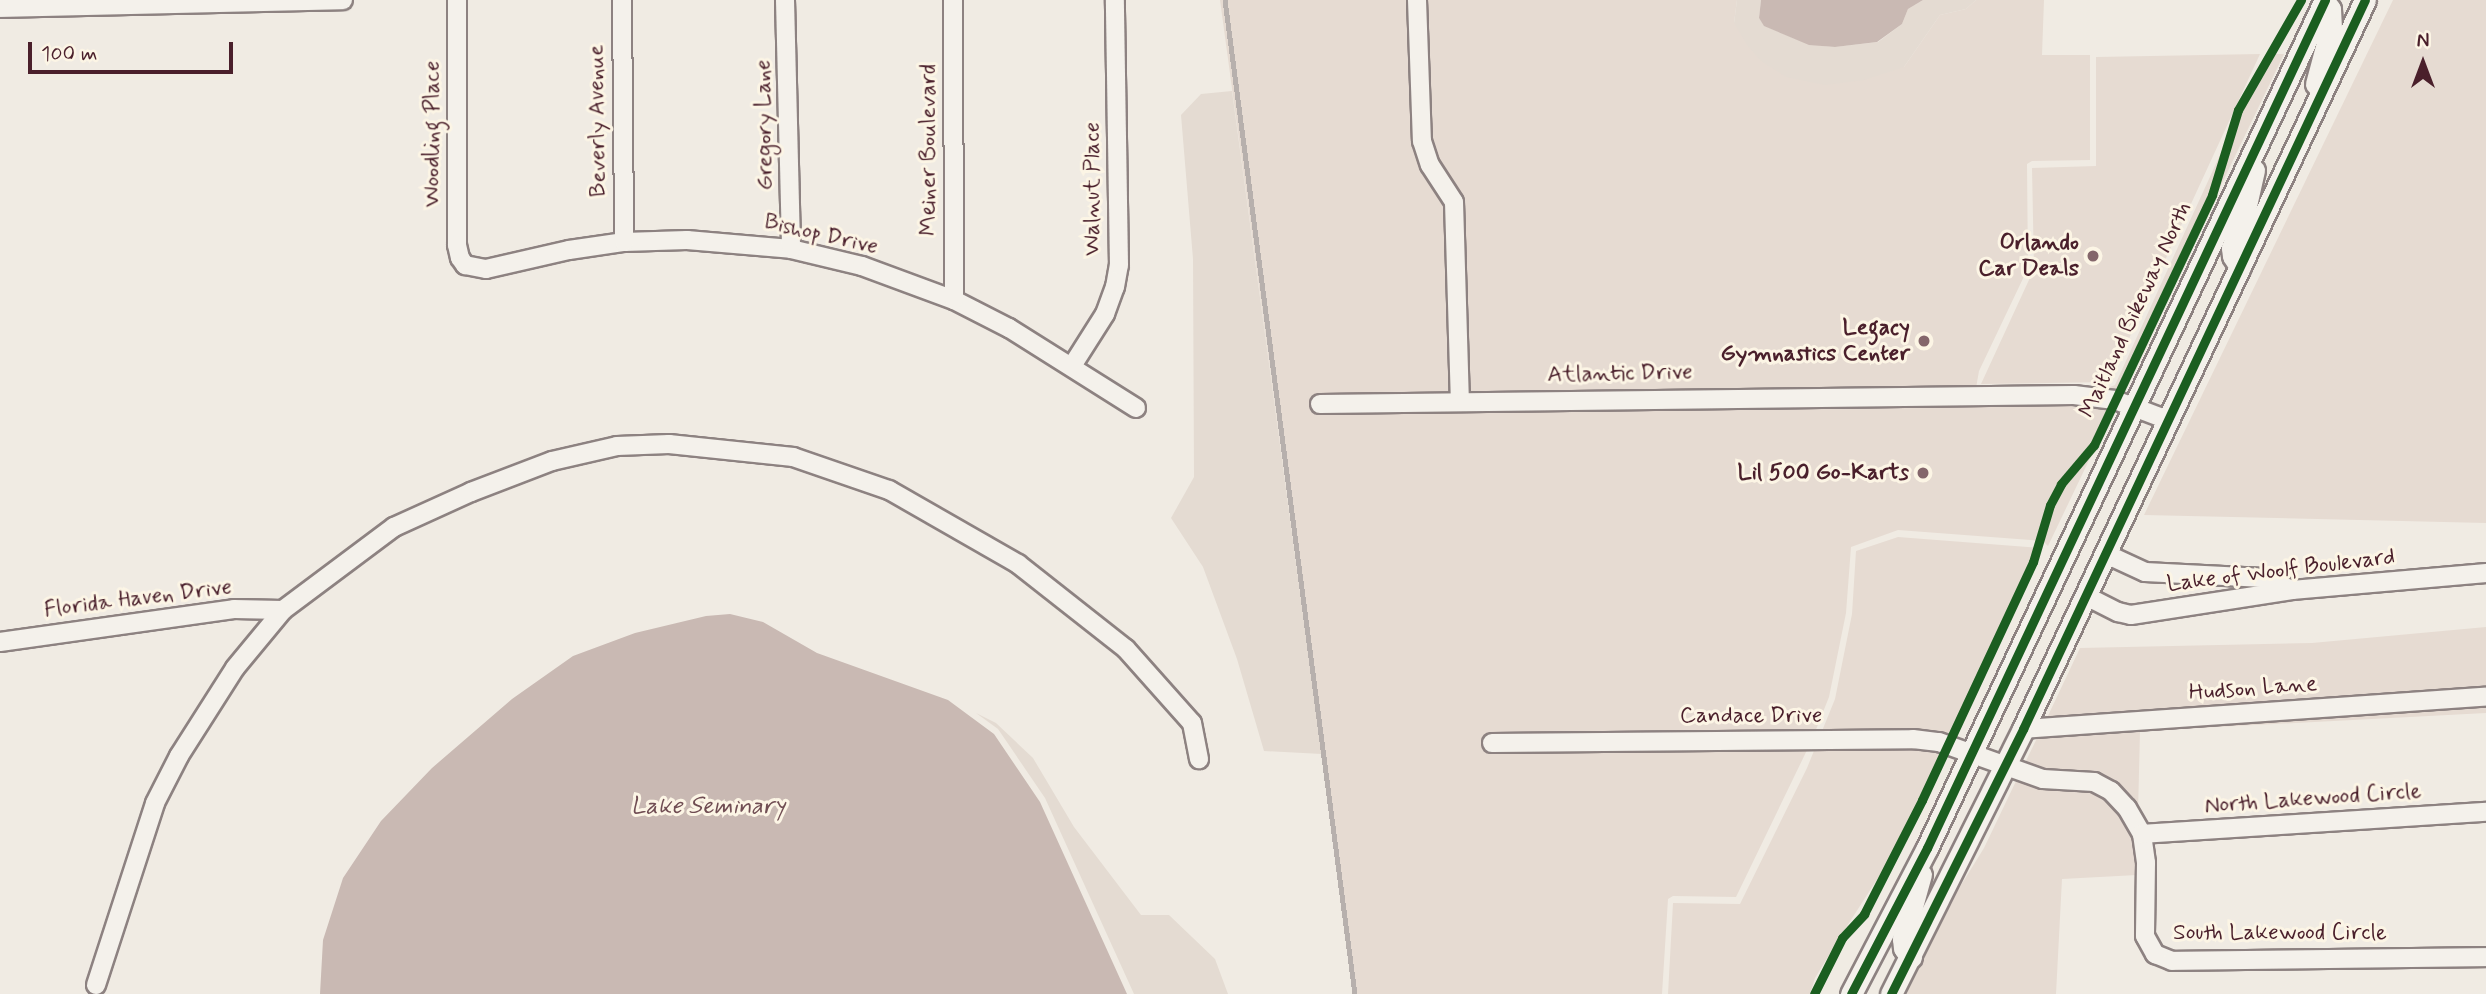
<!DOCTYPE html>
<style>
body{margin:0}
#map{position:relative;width:2486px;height:994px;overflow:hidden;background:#f0ebe3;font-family:Mynerve,sans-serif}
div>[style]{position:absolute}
.built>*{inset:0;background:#e6dbd2}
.green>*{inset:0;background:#e4dbd2}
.water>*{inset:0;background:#c9b9b3}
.roads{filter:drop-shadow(2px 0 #8d8281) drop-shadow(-2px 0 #8d8281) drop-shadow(0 2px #8d8281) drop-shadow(0 -2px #8d8281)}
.minor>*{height:18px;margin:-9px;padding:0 9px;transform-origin:9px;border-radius:9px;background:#f4f1eb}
.major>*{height:21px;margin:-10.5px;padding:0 10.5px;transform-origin:10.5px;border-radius:10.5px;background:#f4f1eb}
.rail>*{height:4.5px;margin:-2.25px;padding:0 2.25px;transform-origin:2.25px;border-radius:2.25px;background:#b7b0ad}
.cycleway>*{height:9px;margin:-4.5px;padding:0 4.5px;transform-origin:4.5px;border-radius:4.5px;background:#1b5e20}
.dots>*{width:19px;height:19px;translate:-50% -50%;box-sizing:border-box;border:4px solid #fcf5e5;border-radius:50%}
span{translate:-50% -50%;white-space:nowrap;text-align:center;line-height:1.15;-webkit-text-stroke:6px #fcf5e5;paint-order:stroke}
.street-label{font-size:23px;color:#4a1f2b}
.poi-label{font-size:23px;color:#4a1f2b;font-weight:700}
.right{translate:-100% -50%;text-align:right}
.water-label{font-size:24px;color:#704d53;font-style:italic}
.north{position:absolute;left:2388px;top:28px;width:70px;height:70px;-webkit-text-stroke:5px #fcf5e5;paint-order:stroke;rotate:0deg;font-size:19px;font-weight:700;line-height:28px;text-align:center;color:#4a1f2b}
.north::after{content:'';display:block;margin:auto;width:24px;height:32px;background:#4a1f2b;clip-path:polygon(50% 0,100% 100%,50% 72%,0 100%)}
.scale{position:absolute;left:28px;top:42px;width:205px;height:32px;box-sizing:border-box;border:4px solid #4a1f2b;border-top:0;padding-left:9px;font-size:21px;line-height:24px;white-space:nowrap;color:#4a1f2b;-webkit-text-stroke:5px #fcf5e5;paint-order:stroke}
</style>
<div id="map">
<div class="built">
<div style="clip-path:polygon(1220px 0,1737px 0,1734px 23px,1904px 67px,1940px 15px,1966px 9px,1976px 0,2044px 0,2042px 55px,2090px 55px,2090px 160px,2032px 161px,2027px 164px,2028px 268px,1979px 371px,1976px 388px,1313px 396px,1314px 412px,2074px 403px,2114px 408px,2048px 546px,2043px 541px,1898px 530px,1851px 547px,1846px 613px,1829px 697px,1815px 732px,1486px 735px,1486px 751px,1808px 748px,1736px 897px,1673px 896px,1668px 899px,1662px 994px,1355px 994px)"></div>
<div style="clip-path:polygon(2393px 0,2486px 0,2486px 523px,2144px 515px)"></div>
<div style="clip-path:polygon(2260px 54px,2109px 382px,1981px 384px,2034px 269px,2032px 168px,2096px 166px,2096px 57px)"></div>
<div style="clip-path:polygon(2266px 54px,2284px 54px,2121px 394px,2105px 389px,2115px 385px)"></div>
<div style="clip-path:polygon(1898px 537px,2042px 548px,1955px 724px,1901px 842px,1840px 937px,1815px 978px,1810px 994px,1668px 994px,1673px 903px,1740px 904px,1807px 768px,1835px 699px,1852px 614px,1856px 551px)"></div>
<div style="clip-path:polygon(2486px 627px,2486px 689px,2046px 720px,2080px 648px,2312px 643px)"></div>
<div style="clip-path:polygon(2486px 705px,2486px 713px,2140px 731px,2138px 813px,2097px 775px,2044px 771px,2024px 765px,2038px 736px)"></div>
<div style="clip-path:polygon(2017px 779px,2092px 790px,2107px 797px,2122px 813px,2135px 837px,2137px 875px,2062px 879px,2056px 994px,1899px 994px,1932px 932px,1984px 848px)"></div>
</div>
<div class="green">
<div style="clip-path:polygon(1737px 0,1761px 0,1759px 18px,1765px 26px,1809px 45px,1835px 47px,1878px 42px,1902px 24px,1908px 9px,1923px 0,1976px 0,1966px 9px,1940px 15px,1904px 67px,1864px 80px,1825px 85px,1786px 77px,1761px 61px,1747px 45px,1734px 23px)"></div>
<div style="clip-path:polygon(1232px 91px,1322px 754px,1264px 751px,1237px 659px,1203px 567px,1171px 518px,1194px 477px,1193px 259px,1181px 115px,1201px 94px)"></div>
<div style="clip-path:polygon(976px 713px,996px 723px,1033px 758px,1074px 827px,1141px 915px,1169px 915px,1215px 959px,1228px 994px,1134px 994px,1045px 798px,998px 729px)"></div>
</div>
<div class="water">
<div style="clip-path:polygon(1761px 0,1923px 0,1908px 9px,1902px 24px,1877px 42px,1835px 47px,1809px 45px,1764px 26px,1759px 18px)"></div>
<div style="clip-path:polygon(730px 614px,763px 622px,817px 653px,948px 700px,994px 734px,1040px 802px,1127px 994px,320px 994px,323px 940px,343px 878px,381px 821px,432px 768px,512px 699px,573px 656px,635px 633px,706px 616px)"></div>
</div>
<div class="roads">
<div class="minor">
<div style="left:457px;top:0;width:245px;rotate:90deg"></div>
<div style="left:457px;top:245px;width:13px;rotate:77deg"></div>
<div style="left:460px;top:258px;width:9px;rotate:54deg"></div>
<div style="left:465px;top:265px;width:21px;rotate:11deg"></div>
<div style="left:486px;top:269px;width:85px;rotate:-12.9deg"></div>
<div style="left:569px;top:250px;width:56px;rotate:-8.3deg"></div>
<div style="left:624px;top:242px;width:63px;rotate:-1.8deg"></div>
<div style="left:687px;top:240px;width:104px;rotate:4.9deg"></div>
<div style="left:791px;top:249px;width:73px;rotate:13.5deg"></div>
<div style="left:862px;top:266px;width:98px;rotate:20.3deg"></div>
<div style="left:954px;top:300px;width:62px;rotate:27deg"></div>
<div style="left:1009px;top:328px;width:150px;rotate:32.2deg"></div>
<div style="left:622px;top:0;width:242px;rotate:89.5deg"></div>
<div style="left:785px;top:0;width:249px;rotate:88.6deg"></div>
<div style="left:953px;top:0;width:300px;rotate:89.8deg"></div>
<div style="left:1417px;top:0;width:141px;rotate:88deg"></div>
<div style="left:1422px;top:141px;width:25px;rotate:72deg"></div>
<div style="left:1430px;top:165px;width:44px;rotate:57deg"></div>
<div style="left:1454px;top:202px;width:198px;rotate:88.3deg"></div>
<div style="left:0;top:8px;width:343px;rotate:-1.3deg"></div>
<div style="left:1072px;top:366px;width:62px;rotate:-57.6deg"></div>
<div style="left:1105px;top:314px;width:29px;rotate:-70deg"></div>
<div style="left:1115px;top:287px;width:22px;rotate:-80deg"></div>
<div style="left:1119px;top:265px;width:265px;rotate:-90.9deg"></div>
<div style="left:1320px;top:404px;width:754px;rotate:-0.68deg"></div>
<div style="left:2074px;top:395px;width:41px;rotate:7deg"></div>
<div style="left:2115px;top:400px;width:57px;rotate:20.7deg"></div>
<div style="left:2106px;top:554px;width:43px;rotate:24.8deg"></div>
<div style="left:2145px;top:572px;width:119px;rotate:2.9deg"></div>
<div style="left:2264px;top:578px;width:30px;rotate:23deg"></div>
<div style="left:2086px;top:596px;width:36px;rotate:27deg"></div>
<div style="left:2118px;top:612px;width:13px;rotate:13deg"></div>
<div style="left:2131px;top:615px;width:163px;rotate:-8.8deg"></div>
<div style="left:2292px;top:590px;width:195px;rotate:-5deg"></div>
<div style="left:0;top:642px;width:236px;rotate:-8deg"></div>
<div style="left:234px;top:609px;width:49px;rotate:1.2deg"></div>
<div style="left:2023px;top:729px;width:464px;rotate:-4deg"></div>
<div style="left:1492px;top:743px;width:421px;rotate:-0.5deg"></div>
<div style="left:1913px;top:739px;width:26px;rotate:7deg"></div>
<div style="left:1939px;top:742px;width:110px;rotate:19.6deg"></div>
<div style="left:2043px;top:779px;width:51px;rotate:3.4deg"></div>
<div style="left:2094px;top:782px;width:19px;rotate:28deg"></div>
<div style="left:2111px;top:791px;width:23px;rotate:47deg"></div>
<div style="left:2127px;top:808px;width:30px;rotate:60deg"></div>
<div style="left:2142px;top:834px;width:29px;rotate:82deg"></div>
<div style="left:2146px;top:863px;width:73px;rotate:90.8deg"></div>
<div style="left:2145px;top:936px;width:21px;rotate:61deg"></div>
<div style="left:2155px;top:954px;width:18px;rotate:22deg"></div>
<div style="left:2172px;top:961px;width:314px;rotate:-0.7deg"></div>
<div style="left:2142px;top:834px;width:345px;rotate:-3.7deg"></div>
<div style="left:96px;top:985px;width:191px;rotate:-72deg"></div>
<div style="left:155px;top:803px;width:53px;rotate:-62.9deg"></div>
<div style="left:179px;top:756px;width:104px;rotate:-57.5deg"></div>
<div style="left:235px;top:668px;width:75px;rotate:-50.4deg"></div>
<div style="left:283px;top:610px;width:139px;rotate:-36.8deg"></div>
<div style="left:394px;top:527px;width:85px;rotate:-24.4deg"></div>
<div style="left:471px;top:492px;width:87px;rotate:-20.9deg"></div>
<div style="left:552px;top:461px;width:67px;rotate:-13deg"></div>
<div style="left:617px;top:446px;width:52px;rotate:-2.2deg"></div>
<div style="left:669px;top:444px;width:125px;rotate:6deg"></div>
<div style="left:793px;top:457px;width:102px;rotate:19deg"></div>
<div style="left:889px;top:490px;width:149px;rotate:29.8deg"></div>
<div style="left:1018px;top:564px;width:137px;rotate:38.2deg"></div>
<div style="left:1126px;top:649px;width:99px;rotate:48.3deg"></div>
<div style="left:1192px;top:723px;width:37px;rotate:79deg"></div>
</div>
<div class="major">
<div style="left:2316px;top:84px;width:58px;rotate:-75deg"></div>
<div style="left:2331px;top:28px;width:19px;rotate:-93deg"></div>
<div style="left:2330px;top:9px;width:10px;rotate:-127deg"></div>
<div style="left:2240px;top:267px;width:13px;rotate:-122deg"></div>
<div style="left:2233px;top:256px;width:8px;rotate:-97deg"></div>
<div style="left:2232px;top:248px;width:40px;rotate:-71.1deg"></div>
<div style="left:2245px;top:210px;width:41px;rotate:-77.3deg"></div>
<div style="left:1911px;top:957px;width:11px;rotate:-128deg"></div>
<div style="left:1904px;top:948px;width:9px;rotate:-96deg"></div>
<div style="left:1903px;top:939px;width:67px;rotate:-74.5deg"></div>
<div style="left:1851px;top:994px;width:165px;rotate:-62.5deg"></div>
<div style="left:1927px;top:848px;width:937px;rotate:-64.86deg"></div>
<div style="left:1891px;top:994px;width:296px;rotate:-63.5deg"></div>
<div style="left:2023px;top:729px;width:805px;rotate:-64.87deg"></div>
</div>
</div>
<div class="rail">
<div style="left:1225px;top:0;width:1002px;rotate:82.55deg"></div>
</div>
<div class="cycleway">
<div style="left:1814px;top:994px;width:63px;rotate:-63.4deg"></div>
<div style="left:1842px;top:938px;width:33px;rotate:-47deg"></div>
<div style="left:1864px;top:914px;width:128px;rotate:-63deg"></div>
<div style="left:1922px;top:800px;width:263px;rotate:-65deg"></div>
<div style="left:2033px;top:562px;width:59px;rotate:-73.4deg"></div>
<div style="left:2050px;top:505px;width:24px;rotate:-62deg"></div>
<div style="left:2061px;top:484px;width:51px;rotate:-49.8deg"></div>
<div style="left:2094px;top:445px;width:276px;rotate:-64.7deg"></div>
<div style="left:2212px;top:195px;width:89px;rotate:-73deg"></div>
<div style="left:2238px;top:110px;width:127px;rotate:-60.2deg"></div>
<div style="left:1851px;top:994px;width:165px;rotate:-62.5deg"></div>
<div style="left:1927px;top:848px;width:937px;rotate:-64.86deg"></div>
<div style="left:1891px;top:994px;width:296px;rotate:-63.5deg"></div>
<div style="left:2023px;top:729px;width:805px;rotate:-64.87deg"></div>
</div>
<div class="dots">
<div style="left:2093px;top:256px;background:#84666b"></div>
<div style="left:1924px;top:341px;background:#84666b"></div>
<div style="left:1923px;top:473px;background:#84666b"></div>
</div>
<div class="street-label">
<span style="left:598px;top:121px;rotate:-91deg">Beverly Avenue</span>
<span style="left:765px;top:125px;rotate:-91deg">Gregory Lane</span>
<span style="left:433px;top:134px;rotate:-90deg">Woodling Place</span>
<span style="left:929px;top:150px;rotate:-90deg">Meiner Boulevard</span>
<span style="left:1093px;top:189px;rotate:-90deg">Walnut Place</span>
<span style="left:821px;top:235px;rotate:13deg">Bishop Drive</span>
<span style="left:2136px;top:310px;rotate:-65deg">Maitland Bikeway North</span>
<span style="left:1620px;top:374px;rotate:-1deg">Atlantic Drive</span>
<span style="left:2281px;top:571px;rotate:-7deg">Lake of Woolf Boulevard</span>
<span style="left:138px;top:599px;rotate:-7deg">Florida Haven Drive</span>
<span style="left:2253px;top:689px;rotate:-4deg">Hudson Lane</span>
<span style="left:1751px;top:716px">Candace Drive</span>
<span style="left:2313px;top:799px;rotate:-4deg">North Lakewood Circle</span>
<span style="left:2280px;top:933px">South Lakewood Circle</span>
</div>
<div class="poi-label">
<span class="right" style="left:2079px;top:256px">Orlando<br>Car Deals</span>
<span class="right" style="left:1910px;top:341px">Legacy<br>Gymnastics Center</span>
<span class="right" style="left:1909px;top:473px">Lil 500 Go-Karts</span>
</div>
<div class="water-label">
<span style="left:708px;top:807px">Lake Seminary</span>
</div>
<div class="north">N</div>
<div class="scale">100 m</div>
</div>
